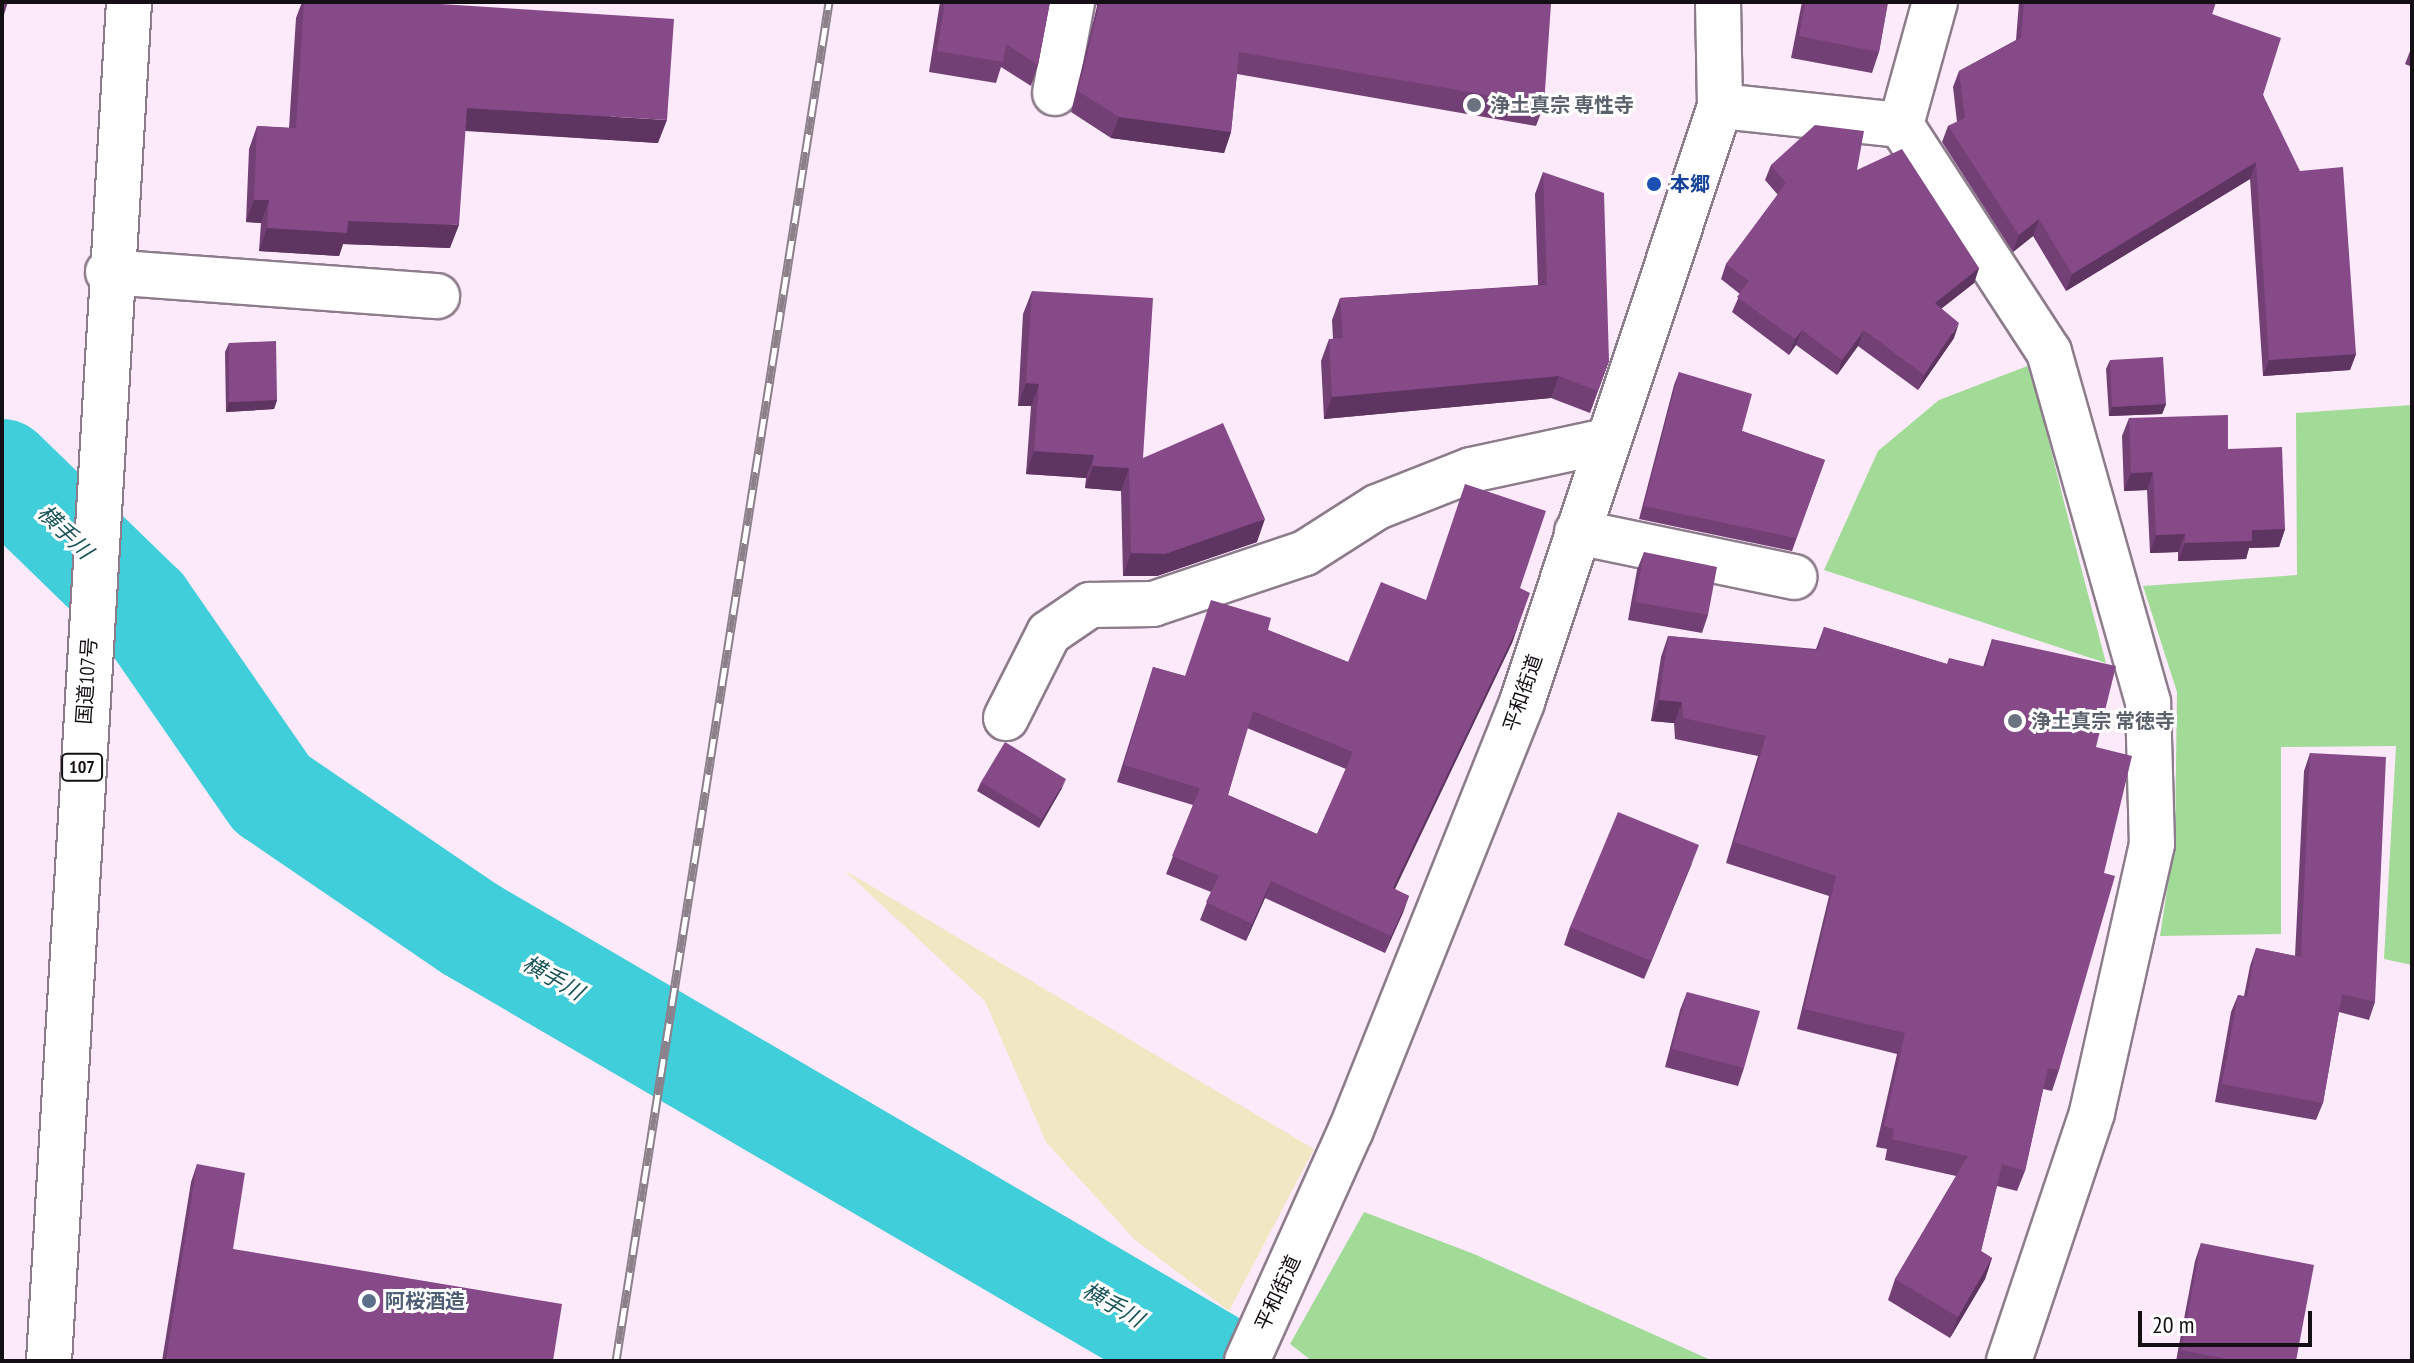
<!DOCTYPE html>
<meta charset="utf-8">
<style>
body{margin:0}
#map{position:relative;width:2414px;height:1363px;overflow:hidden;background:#fceafa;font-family:"PT Sans Narrow","Noto Sans JP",sans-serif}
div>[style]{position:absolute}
.green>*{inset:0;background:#a2da98}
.sand>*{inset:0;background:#f1e7c2}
.river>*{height:104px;margin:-52px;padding:0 52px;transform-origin:52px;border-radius:52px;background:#40ceda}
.roads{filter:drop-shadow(2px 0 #8d7c8b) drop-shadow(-2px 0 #8d7c8b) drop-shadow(0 2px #8d7c8b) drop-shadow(0 -2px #8d7c8b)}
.minor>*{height:44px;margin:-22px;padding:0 22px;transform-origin:22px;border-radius:22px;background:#fff}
.highway>*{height:44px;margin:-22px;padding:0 22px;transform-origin:22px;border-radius:22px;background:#fff}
.rail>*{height:9px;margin-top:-4.5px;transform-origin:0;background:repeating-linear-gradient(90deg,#fff 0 18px,#8c808b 0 36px);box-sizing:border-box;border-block:2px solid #8c808b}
.wall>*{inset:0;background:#734076}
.shaded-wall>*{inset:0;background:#5e3460}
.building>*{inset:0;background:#864a89}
.dots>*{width:22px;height:22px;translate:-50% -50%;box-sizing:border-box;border:4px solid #fff;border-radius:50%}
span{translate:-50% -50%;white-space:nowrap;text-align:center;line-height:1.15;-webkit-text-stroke:6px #fff;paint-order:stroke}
.shield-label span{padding:2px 6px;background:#fff;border:2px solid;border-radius:6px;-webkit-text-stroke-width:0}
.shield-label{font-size:18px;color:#140f14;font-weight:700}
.worship-label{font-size:20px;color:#5b616d;font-weight:700}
.left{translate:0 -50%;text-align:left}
.transit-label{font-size:20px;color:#164399;font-weight:700}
.street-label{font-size:20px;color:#140f14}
.service-label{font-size:20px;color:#4e5e75;font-weight:700}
.water-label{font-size:22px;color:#195458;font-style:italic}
.frame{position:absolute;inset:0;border:4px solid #140f14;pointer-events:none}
.scale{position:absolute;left:2138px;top:1311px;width:174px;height:36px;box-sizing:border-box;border:4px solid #140f14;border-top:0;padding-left:10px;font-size:24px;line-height:28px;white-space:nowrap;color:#140f14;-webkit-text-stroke:6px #fff;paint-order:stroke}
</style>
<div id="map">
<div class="green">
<div style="clip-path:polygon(2030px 365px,2064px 502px,2106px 663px,1824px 570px,1878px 451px,1939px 400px)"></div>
<div style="clip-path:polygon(2412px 405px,2412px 965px,2384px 959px,2396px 746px,2281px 747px,2281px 934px,2160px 936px,2175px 837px,2177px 692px,2143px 586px,2297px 575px,2296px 413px)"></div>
<div style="clip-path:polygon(1364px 1212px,1474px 1254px,1713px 1361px,1312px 1361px,1290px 1344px)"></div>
</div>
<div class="sand">
<div style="clip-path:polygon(844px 870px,1314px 1149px,1229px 1311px,1134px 1239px,1046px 1142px,985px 1001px)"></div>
</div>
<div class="river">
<div style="left:2px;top:471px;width:197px;rotate:44.2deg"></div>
<div style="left:143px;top:608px;width:226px;rotate:55.3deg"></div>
<div style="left:272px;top:794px;width:240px;rotate:34.3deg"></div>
<div style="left:470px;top:929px;width:857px;rotate:30.28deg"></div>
</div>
<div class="roads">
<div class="minor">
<div style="left:1935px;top:2px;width:128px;rotate:105.5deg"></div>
<div style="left:1901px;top:125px;width:271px;rotate:56.9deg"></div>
<div style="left:2049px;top:352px;width:364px;rotate:74.2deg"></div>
<div style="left:2148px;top:702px;width:142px;rotate:88.4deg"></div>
<div style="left:2152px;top:844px;width:276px;rotate:102.6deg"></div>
<div style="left:2092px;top:1113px;width:262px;rotate:108.5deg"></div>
<div style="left:1055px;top:93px;width:93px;rotate:-79.4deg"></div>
<div style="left:1720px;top:106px;width:182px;rotate:6deg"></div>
<div style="left:108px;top:272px;width:330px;rotate:4.2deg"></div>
<div style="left:1577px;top:532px;width:222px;rotate:11.7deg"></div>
<div style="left:1006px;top:718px;width:95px;rotate:-63.2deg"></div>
<div style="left:1049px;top:633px;width:50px;rotate:-34.3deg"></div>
<div style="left:1090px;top:605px;width:63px;rotate:-0.9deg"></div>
<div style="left:1153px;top:604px;width:160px;rotate:-18.5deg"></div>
<div style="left:1305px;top:553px;width:85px;rotate:-32.6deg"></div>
<div style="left:1377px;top:507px;width:101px;rotate:-21.5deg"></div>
<div style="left:1471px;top:470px;width:138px;rotate:-12.1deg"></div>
<div style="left:1247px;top:1361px;width:253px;rotate:-65.8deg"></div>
<div style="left:1351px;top:1130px;width:461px;rotate:-68.2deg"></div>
<div style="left:1522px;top:702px;width:628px;rotate:-71.62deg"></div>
<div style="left:1720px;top:106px;width:104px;rotate:-91.1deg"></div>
</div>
<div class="highway">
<div style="left:49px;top:1361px;width:1361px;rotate:-86.63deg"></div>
</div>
</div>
<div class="rail">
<div style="left:616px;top:1361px;width:1376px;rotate:-81.09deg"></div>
</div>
<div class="wall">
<div style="clip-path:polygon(2px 2px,8px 2px,2px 21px)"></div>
<div style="clip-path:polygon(302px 2px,410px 2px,658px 143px,465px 131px,450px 248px,343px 244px,339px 256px,259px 251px,261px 223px,246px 222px,249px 149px,257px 126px,289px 128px,296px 18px)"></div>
<div style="clip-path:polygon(940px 2px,1050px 2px,1038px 65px,1031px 86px,1001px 67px,996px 83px,929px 72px)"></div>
<div style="clip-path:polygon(1095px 2px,1529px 2px,1544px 105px,1536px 126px,1237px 74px,1231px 132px,1224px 153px,1111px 138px,1071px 112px,1097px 6px)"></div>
<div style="clip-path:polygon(1802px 2px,1888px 2px,1879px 52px,1872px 73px,1791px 58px)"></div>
<div style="clip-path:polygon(2019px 2px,2216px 2px,2212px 14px,2263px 95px,2356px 354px,2350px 370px,2263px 376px,2250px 179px,2066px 291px,2033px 236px,2013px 252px,1942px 142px,1948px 126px,1957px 122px,1953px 87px,1959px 71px,2016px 40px)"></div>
<div style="clip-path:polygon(2412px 46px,2412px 67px,2405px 64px)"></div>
<div style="clip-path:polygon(1771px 165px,1857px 170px,1979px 268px,1974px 283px,1941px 309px,1954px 338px,1918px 390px,1858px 346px,1837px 375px,1796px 345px,1789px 355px,1732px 312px,1740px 294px,1721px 279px,1726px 264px,1778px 195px,1765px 180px)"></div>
<div style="clip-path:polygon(1543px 172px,1609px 361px,1590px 413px,1551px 398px,1324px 419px,1321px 361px,1329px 339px,1333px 339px,1332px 320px,1340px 298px,1538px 285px,1535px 194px)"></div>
<div style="clip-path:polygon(1032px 291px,1143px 458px,1257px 542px,1157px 576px,1123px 576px,1121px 491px,1085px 488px,1086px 478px,1026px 474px,1031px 406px,1018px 406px,1023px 314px)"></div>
<div style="clip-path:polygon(229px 343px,277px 400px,274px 409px,226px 412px,225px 352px)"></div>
<div style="clip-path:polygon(2110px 360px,2166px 404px,2162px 414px,2109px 416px,2106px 369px)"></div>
<div style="clip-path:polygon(1679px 372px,1742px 431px,1825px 460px,1792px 551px,1639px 519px,1674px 385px)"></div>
<div style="clip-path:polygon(2129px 418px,2228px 449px,2285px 529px,2279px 547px,2249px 548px,2246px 559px,2178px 561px,2178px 552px,2150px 553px,2147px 490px,2124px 491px,2122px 436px)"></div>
<div style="clip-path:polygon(1644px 552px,1708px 615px,1702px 633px,1628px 620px,1637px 570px)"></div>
<div style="clip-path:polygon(evenodd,1520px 588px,1518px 626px,1512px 643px,1394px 889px,1409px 896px,1385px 953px,1265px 898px,1246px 941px,1200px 920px,1211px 892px,1166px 874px,1193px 805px,1117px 782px,1153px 667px,1185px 676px,1268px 630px,1348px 662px,1426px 600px,1520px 588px,1247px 728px,1346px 769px,1317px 834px,1228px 795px,1247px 728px)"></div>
<div style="clip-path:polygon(1824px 627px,1947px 664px,1983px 667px,1992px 639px,2096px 747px,2104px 873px,2059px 1070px,2052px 1091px,2043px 1089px,2025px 1171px,2017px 1191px,1997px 1186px,1981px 1251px,1992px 1258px,1985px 1279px,1950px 1338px,1888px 1300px,1895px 1279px,1956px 1176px,1885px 1160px,1887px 1149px,1876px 1147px,1897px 1054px,1797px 1029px,1829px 896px,1726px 863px,1758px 756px,1675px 739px,1674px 723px,1651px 721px,1661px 657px,1668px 636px,1816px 649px)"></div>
<div style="clip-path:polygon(2310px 753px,2375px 1002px,2369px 1020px,2339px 1012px,2323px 1103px,2316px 1120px,2215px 1102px,2231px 1012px,2238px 995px,2244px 996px,2250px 966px,2256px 948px,2295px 956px,2304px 771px)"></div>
<div style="clip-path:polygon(981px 782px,1062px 788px,1039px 828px,977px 791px)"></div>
<div style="clip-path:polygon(1692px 863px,1644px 979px,1564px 945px,1570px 927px)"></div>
<div style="clip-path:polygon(1687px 992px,1744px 1068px,1738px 1086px,1665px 1067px,1680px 1010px)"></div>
<div style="clip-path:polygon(197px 1164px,233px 1249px,553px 1361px,162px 1361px,191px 1182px)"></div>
<div style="clip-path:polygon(2201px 1243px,2296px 1361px,2176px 1361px,2195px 1261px)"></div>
</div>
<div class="shaded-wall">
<div style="clip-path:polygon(467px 108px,667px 120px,658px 143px,458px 130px)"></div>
<div style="clip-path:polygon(1119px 117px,1231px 132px,1224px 153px,1111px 138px)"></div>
<div style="clip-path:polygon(2256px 162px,2250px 179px,2066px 291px,2072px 274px)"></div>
<div style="clip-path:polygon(254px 200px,269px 200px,261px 223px,246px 222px)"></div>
<div style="clip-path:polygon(2039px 219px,2033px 236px,2013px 252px,2019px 235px)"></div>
<div style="clip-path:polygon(348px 221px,459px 225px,450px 248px,343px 244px,339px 256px,259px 251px,267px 228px)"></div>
<div style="clip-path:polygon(1979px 268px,1974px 283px,1929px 318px,1935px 303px)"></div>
<div style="clip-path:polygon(1959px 323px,1954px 338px,1918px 390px,1924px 375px)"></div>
<div style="clip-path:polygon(1802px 330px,1796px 345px,1789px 355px,1795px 339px)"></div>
<div style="clip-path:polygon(1864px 330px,1858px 346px,1837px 375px,1842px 360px)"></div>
<div style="clip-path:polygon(2356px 354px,2350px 370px,2263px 376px,2269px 360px)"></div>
<div style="clip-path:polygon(1559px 376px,1551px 398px,1324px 419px,1332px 397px)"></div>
<div style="clip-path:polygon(1026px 383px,1039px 384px,1031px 406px,1018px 406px)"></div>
<div style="clip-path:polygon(277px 400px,274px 409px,226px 412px,229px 402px)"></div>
<div style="clip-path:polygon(2166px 404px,2162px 414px,2109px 416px,2112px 407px)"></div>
<div style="clip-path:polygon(1034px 451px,1094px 455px,1086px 478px,1026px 474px)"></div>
<div style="clip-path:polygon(1093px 466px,1129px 468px,1121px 491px,1085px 488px)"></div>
<div style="clip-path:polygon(2153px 472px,2147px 490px,2124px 491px,2131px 473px)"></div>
<div style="clip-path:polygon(1265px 519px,1257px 542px,1157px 576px,1123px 576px,1131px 553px)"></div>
<div style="clip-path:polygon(2285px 529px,2279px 547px,2249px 548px,2246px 559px,2178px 561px,2185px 543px,2252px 530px)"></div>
<div style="clip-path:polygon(2185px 534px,2178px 552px,2150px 553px,2156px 535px)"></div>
<div style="clip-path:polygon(1518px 626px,1512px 643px,1387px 906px,1393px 888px)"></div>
<div style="clip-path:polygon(1659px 700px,1682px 702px,1674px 723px,1651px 721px)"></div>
<div style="clip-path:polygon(1066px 779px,1062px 788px,1039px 828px,1042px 819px)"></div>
<div style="clip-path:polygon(1699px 845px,1692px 863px,1644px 979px,1651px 961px)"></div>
<div style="clip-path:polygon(1271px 881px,1265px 898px,1246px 941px,1252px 924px)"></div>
<div style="clip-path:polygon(1409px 896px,1403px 913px,1385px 953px,1391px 936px)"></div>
<div style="clip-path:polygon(1992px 1258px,1985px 1279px,1950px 1338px,1958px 1317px)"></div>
</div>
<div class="building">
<div style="clip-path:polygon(304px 2px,410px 2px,674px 19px,667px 120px,467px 108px,459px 225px,348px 221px,347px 233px,267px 228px,269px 200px,254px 200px,257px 126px,296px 128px)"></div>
<div style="clip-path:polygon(945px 2px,1050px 2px,1038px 65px,1006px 44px,1003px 62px,937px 51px)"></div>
<div style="clip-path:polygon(1100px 2px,1529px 2px,1551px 4px,1544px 105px,1239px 52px,1231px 132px,1119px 117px,1078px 91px)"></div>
<div style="clip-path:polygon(1805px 2px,1888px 2px,1879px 52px,1799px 36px)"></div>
<div style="clip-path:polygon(2024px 2px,2216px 2px,2212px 14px,2281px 38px,2263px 95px,2300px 171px,2343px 167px,2356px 354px,2269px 360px,2256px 162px,2072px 274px,2039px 219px,2019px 235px,1948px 126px,1965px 118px,1959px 71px,2021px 38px)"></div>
<div style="clip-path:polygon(1815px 125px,1864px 131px,1857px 170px,1902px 149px,1979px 268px,1935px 303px,1959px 323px,1924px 375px,1864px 330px,1842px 360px,1802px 330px,1795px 339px,1737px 297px,1749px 281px,1726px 264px,1786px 183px,1771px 165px)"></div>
<div style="clip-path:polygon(1543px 172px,1604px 193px,1609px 361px,1598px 391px,1559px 376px,1332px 397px,1329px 339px,1343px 338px,1340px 298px,1547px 285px)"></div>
<div style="clip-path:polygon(1032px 291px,1153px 298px,1143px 458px,1223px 423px,1265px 519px,1165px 554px,1131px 553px,1129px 468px,1093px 466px,1094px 455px,1034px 451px,1039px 384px,1026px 383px)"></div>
<div style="clip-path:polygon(276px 341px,277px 400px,229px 402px,229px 343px)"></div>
<div style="clip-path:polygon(2163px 357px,2166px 404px,2112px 407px,2110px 360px)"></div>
<div style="clip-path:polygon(1679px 372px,1752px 394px,1742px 431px,1825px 460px,1796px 538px,1644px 506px)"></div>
<div style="clip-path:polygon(2228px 415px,2228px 449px,2282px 447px,2285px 529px,2252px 530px,2252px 541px,2185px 543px,2185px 534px,2156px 535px,2153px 472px,2131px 473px,2129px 418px)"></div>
<div style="clip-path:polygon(evenodd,1465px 484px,1546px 511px,1520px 588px,1530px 593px,1518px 626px,1393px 888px,1409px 896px,1391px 936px,1271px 881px,1252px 924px,1206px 902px,1219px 876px,1172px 856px,1200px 788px,1124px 765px,1153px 667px,1185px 676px,1211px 600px,1271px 618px,1268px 630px,1348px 662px,1381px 582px,1426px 600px,1465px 484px,1253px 711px,1353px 752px,1317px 834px,1228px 795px,1253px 711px)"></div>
<div style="clip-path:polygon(1644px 552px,1717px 567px,1708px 615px,1635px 602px)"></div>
<div style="clip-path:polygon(1824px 627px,1947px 664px,1949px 658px,1986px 667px,1992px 639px,2116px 666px,2096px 747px,2132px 756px,2104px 873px,2115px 876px,2059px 1070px,2048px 1068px,2025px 1171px,2002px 1164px,1981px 1251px,1992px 1258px,1958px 1317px,1895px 1279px,1968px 1156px,1892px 1139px,1894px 1129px,1884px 1126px,1905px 1033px,1804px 1009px,1836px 876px,1734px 842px,1766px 736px,1683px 718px,1682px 702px,1659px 700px,1668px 636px,1818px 650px)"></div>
<div style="clip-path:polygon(1005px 742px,1066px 779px,1042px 819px,981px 782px)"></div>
<div style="clip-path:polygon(2310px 753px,2386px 757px,2375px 1002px,2342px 994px,2323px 1103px,2222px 1084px,2238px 995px,2247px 997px,2256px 948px,2301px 957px)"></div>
<div style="clip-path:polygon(1618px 812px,1699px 845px,1651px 961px,1570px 927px)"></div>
<div style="clip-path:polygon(1687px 992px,1760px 1011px,1744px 1068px,1672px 1049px)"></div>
<div style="clip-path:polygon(197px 1164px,245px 1173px,233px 1249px,562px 1304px,553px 1361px,166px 1361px)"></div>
<div style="clip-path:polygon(2201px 1243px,2314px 1265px,2296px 1361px,2237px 1361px,2181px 1350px)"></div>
</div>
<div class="dots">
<div style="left:1474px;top:105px;background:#6b7280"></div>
<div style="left:1654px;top:184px;background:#1a4fb4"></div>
<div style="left:2015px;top:721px;background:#6b7280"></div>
<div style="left:369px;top:1301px;background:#5c6f8a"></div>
</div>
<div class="shield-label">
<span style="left:82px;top:767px">107</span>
</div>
<div class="worship-label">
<span class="left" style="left:1490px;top:105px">浄土真宗 専性寺</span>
<span class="left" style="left:2031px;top:721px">浄土真宗 常徳寺</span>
</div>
<div class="transit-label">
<span class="left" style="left:1670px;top:184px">本郷</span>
</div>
<div class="street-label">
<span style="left:87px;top:681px;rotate:-86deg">国道107号</span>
<span style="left:1523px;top:693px;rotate:-71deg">平和街道</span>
<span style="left:1278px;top:1293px;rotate:-65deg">平和街道</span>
</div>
<div class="service-label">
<span class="left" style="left:385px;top:1301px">阿桜酒造</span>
</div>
<div class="water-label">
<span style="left:65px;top:532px;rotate:44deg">横手川</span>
<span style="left:553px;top:978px;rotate:30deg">横手川</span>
<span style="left:1113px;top:1305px;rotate:30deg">横手川</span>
</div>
<div class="frame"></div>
<div class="scale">20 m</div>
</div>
